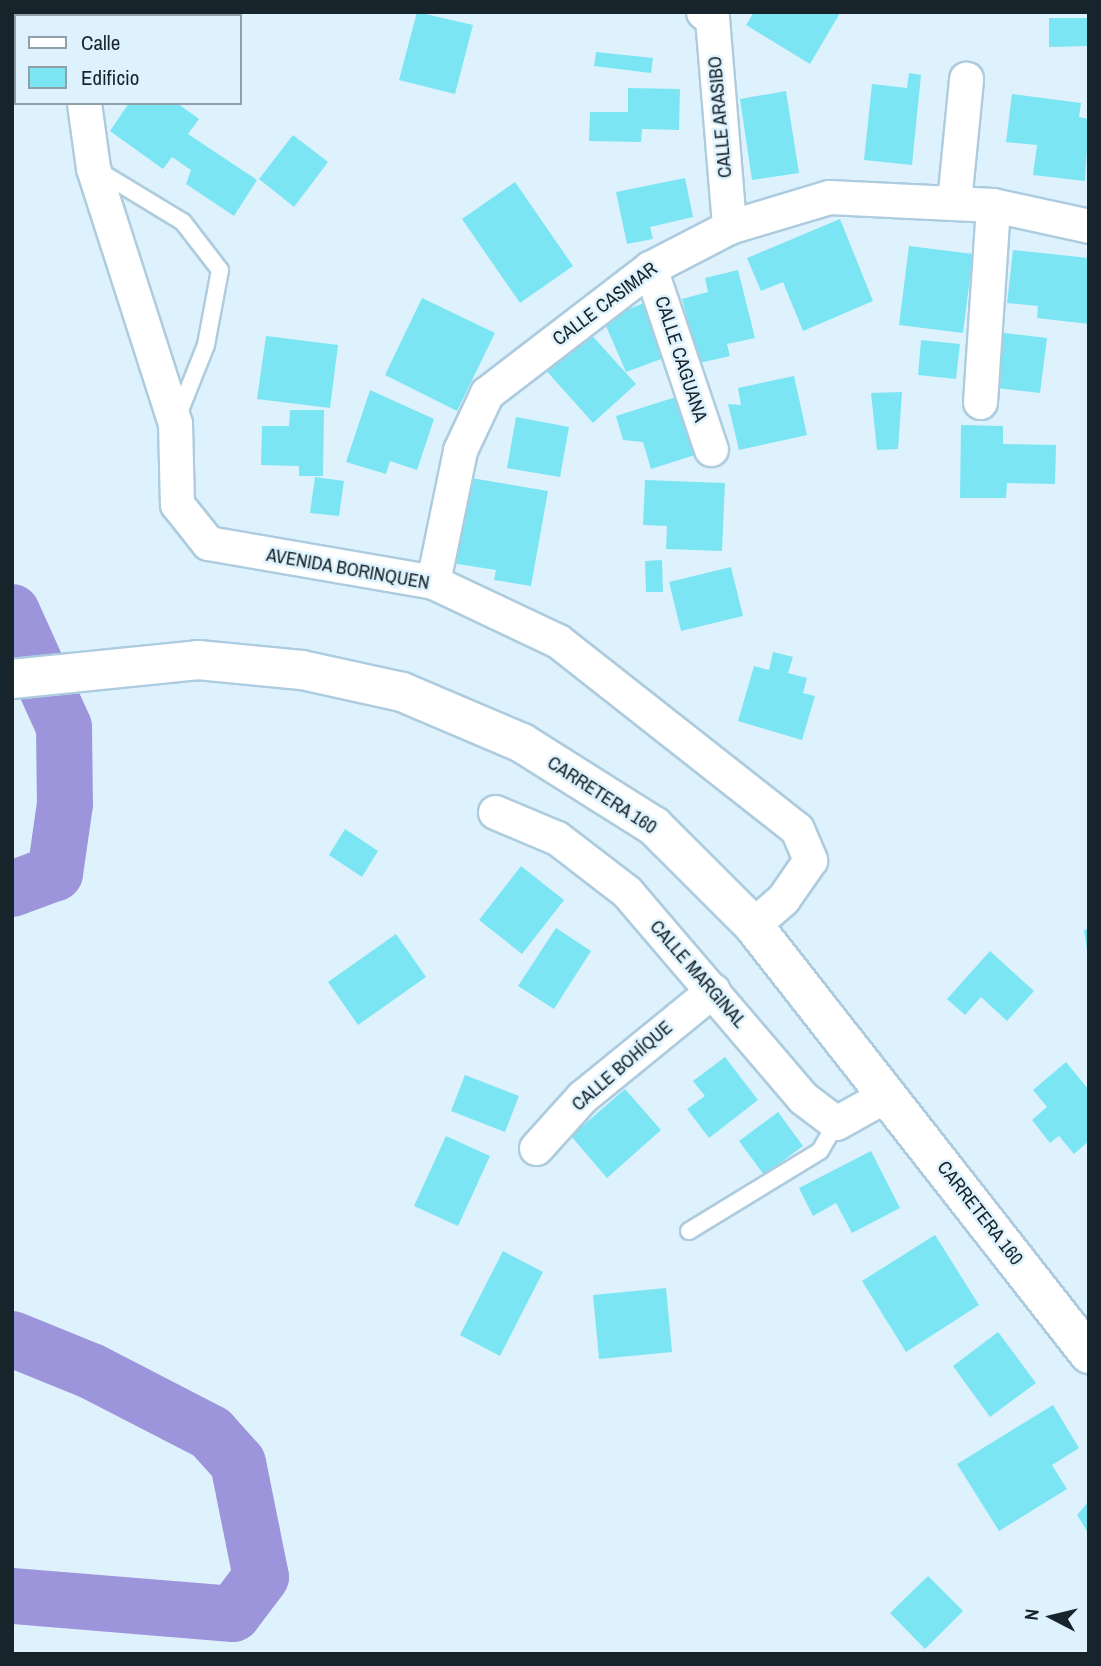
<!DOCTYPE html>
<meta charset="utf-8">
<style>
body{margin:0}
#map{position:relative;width:1101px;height:1666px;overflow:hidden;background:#def2fd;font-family:"Archivo Narrow",sans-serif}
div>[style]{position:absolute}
.river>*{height:56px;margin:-28px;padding:0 28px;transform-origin:28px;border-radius:28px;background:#9c95db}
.building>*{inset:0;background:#7be5f4}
.roads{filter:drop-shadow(2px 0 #adccdf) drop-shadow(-2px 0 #adccdf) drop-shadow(0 2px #adccdf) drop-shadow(0 -2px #adccdf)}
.service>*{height:16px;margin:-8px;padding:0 8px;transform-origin:8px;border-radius:8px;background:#fff}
.minor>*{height:33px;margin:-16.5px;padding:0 16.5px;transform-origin:16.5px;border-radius:16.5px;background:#fff}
.tertiary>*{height:38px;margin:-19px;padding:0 19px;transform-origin:19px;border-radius:19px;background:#fff}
span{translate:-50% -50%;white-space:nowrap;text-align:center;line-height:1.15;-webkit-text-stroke:5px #def2fd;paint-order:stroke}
.street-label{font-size:19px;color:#18242b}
.frame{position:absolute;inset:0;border:14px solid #18242b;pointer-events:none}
.legend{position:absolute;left:14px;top:14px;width:228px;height:91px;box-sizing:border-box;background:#def2fd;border:2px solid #8fa0a9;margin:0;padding:9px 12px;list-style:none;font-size:21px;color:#18242b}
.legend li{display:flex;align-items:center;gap:14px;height:35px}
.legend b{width:35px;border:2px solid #8fa0a9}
.north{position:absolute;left:1017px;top:1582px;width:70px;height:70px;-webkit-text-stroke:5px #def2fd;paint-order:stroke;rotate:277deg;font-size:19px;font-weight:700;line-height:28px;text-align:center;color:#18242b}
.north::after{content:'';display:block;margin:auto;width:24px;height:32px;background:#18242b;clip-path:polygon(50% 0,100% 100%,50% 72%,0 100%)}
</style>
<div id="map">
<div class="river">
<div style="left:12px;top:612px;width:126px;rotate:65.7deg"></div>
<div style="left:64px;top:727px;width:77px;rotate:89.3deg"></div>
<div style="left:65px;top:804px;width:70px;rotate:98.2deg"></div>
<div style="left:55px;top:873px;width:46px;rotate:159.6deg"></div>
<div style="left:12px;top:1339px;width:85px;rotate:22.1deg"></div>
<div style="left:91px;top:1371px;width:135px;rotate:27.3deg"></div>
<div style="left:211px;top:1433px;width:40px;rotate:48deg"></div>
<div style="left:238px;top:1463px;width:116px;rotate:78.6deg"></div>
<div style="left:261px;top:1577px;width:46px;rotate:127.1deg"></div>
<div style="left:233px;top:1614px;width:222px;rotate:-175.3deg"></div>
</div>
<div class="building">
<div style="clip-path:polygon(417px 12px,473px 25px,455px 94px,399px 80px)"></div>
<div style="clip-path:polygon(754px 12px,839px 12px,840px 13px,810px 64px,746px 25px)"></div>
<div style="clip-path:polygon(1049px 18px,1089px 18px,1089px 46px,1049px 47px)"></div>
<div style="clip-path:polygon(596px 52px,653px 58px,651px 73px,594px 66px)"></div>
<div style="clip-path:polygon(909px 73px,921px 75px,912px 165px,864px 160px,872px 84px,907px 88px)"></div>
<div style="clip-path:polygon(628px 88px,680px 89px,679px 130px,642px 129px,641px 142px,589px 141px,590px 112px,628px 112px)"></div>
<div style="clip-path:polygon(786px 91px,799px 173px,752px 180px,740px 99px)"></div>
<div style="clip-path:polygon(1012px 94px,1081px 103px,1079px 117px,1089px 119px,1085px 181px,1033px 175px,1037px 145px,1006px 142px)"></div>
<div style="clip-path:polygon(129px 103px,177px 103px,199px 119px,188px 134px,257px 180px,234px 216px,186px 184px,191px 170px,172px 157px,163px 169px,110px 131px)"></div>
<div style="clip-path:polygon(293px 135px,328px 162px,294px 207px,259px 179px)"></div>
<div style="clip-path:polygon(685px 178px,693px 217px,650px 227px,653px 239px,627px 244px,616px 192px)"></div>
<div style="clip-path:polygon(515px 182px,573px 266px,520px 303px,462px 219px)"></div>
<div style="clip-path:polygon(840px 219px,873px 301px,803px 331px,783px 282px,761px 291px,747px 258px)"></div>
<div style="clip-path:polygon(909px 246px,973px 254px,963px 333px,899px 325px)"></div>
<div style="clip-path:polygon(1013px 250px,1089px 258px,1089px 324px,1037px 318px,1038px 306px,1007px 303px)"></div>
<div style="clip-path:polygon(738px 270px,755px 338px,727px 344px,730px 356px,699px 363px,682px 299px,708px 292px,705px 278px)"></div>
<div style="clip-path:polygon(422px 298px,495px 333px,457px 411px,385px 375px)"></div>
<div style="clip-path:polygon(644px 303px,664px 358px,626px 372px,603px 319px)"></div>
<div style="clip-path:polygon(586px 329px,636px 384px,593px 423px,543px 367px)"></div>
<div style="clip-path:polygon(996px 332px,1047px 338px,1040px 393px,989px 387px)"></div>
<div style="clip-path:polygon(266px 336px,338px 345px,330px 408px,257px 399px)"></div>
<div style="clip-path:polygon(921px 340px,960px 344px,956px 379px,918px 375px)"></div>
<div style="clip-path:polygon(794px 376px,807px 435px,739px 450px,728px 404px,741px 405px,738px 388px)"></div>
<div style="clip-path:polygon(370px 390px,434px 419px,417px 470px,390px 461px,386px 474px,346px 462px)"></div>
<div style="clip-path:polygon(902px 392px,898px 449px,877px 450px,871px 393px)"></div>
<div style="clip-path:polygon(679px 396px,698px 454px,651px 469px,643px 442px,623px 440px,616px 416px)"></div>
<div style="clip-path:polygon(290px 410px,324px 410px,323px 476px,299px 476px,299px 466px,261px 465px,262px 426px,289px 426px)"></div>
<div style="clip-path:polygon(516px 417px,569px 427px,560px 477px,507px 468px)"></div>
<div style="clip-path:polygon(961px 425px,1003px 426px,1003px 444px,1056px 445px,1055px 484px,1007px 483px,1006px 498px,960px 498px)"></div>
<div style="clip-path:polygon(315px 477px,344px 481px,339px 516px,310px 513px)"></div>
<div style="clip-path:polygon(465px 477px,548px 491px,531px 586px,494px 580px,496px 570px,451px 563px)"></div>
<div style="clip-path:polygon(645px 480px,725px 483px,722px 551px,666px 549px,667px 526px,643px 525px)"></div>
<div style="clip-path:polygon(662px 560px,663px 592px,646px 592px,645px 561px)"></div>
<div style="clip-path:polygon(731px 567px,743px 616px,681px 631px,669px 582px)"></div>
<div style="clip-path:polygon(773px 652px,793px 657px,788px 673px,807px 678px,803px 693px,815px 696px,802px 740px,738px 721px,754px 666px,769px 670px)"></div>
<div style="clip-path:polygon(345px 829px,378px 851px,362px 877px,329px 855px)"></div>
<div style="clip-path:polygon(521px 866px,564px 900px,522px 954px,479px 920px)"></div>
<div style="clip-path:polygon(556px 928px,591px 951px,554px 1009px,518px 986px)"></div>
<div style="clip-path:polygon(1089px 929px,1089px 950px,1087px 950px,1084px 930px)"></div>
<div style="clip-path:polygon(396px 934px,426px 977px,358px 1025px,328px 982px)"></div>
<div style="clip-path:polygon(990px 951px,1034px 991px,1007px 1021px,981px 997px,965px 1015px,947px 999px)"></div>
<div style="clip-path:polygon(725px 1057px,758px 1100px,709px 1138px,687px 1109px,705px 1096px,693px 1081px)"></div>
<div style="clip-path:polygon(1066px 1062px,1089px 1090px,1089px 1141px,1074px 1154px,1059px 1136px,1050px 1143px,1032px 1120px,1047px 1107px,1033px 1090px)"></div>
<div style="clip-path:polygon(465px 1075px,519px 1096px,505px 1132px,451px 1111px)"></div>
<div style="clip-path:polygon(625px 1089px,661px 1130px,607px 1178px,571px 1136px)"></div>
<div style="clip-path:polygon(778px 1112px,803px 1146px,764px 1175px,739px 1141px)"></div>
<div style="clip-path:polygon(446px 1136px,490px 1156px,458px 1226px,414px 1206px)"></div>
<div style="clip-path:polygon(871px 1151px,900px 1208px,852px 1233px,836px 1203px,813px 1216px,799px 1188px)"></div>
<div style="clip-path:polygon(935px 1235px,979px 1305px,906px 1352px,862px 1281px)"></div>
<div style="clip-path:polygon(503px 1251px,543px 1272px,500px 1356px,460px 1335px)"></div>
<div style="clip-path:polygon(666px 1288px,672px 1352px,599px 1359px,593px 1295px)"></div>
<div style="clip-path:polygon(998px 1332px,1036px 1383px,990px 1417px,953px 1366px)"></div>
<div style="clip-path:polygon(1053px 1405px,1079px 1448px,1052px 1465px,1067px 1489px,999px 1531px,957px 1464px)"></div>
<div style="clip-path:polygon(1089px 1501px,1089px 1534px,1077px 1515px)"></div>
<div style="clip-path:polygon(928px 1576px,963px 1611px,925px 1649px,890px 1613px)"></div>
</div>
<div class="roads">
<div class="service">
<div style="left:99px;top:171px;width:98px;rotate:31.3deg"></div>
<div style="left:183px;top:222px;width:61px;rotate:52.4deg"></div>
<div style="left:220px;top:270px;width:76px;rotate:100.6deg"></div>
<div style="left:206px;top:345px;width:79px;rotate:111.7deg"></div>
<div style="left:689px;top:1231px;width:153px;rotate:-31.4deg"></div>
<div style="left:820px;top:1151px;width:32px;rotate:-60deg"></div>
</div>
<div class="minor">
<div style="left:71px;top:12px;width:4px;rotate:90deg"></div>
<div style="left:703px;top:12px;width:11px;rotate:34deg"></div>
<div style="left:712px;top:18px;width:210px;rotate:85.3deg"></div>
<div style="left:84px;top:103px;width:66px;rotate:82.1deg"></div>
<div style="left:93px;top:168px;width:268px;rotate:72.2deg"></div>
<div style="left:175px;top:423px;width:81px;rotate:88.6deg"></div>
<div style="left:177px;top:504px;width:50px;rotate:51.5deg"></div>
<div style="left:208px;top:543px;width:228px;rotate:9.8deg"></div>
<div style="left:433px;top:582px;width:138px;rotate:25.3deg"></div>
<div style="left:558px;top:641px;width:304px;rotate:38.2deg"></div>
<div style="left:797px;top:829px;width:34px;rotate:67deg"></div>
<div style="left:810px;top:860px;width:47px;rotate:124.7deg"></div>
<div style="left:783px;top:899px;width:40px;rotate:139deg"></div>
<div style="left:954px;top:202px;width:124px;rotate:-84.4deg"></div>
<div style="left:650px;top:268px;width:191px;rotate:71.4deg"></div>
<div style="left:980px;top:402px;width:197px;rotate:-86.2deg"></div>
<div style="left:433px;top:582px;width:135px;rotate:-78.4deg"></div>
<div style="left:460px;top:450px;width:63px;rotate:-64.7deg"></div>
<div style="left:487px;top:393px;width:205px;rotate:-37.5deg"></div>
<div style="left:650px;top:268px;width:89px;rotate:-27.4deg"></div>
<div style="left:729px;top:227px;width:104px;rotate:-16.7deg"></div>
<div style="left:829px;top:197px;width:164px;rotate:2.8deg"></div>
<div style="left:993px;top:205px;width:98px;rotate:12.3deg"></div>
<div style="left:495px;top:812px;width:67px;rotate:22.8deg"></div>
<div style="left:557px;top:838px;width:88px;rotate:37.6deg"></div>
<div style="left:627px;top:892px;width:271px;rotate:49.5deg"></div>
<div style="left:803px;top:1098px;width:41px;rotate:37.1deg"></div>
<div style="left:836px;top:1123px;width:60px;rotate:-29.1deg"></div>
<div style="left:536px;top:1148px;width:69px;rotate:-48deg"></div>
<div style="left:582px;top:1097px;width:169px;rotate:-39.2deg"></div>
</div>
<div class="tertiary">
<div style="left:12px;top:679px;width:187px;rotate:-5.8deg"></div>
<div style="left:198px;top:660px;width:104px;rotate:5.5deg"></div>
<div style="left:302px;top:670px;width:102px;rotate:12.4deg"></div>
<div style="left:402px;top:692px;width:130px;rotate:23deg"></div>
<div style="left:522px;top:743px;width:156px;rotate:32.2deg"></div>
<div style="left:654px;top:826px;width:140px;rotate:45deg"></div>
<div style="left:753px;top:925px;width:545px;rotate:51.93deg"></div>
</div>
</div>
<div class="street-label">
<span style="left:720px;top:117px;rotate:-95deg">CALLE ARASIBO</span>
<span style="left:605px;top:304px;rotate:-37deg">CALLE CASIMAR</span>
<span style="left:681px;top:359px;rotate:72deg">CALLE CAGUANA</span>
<span style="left:348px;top:569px;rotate:10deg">AVENIDA BORINQUEN</span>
<span style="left:602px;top:795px;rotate:33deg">CARRETERA 160</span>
<span style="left:698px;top:974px;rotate:49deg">CALLE MARGINAL</span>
<span style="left:622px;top:1066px;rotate:-41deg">CALLE BOHÍQUE</span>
<span style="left:980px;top:1213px;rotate:52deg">CARRETERA 160</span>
</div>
<div class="frame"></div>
<ul class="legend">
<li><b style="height:9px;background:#fff"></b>Calle</li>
<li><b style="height:19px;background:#7be5f4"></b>Edificio</li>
</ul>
<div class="north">N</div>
</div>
